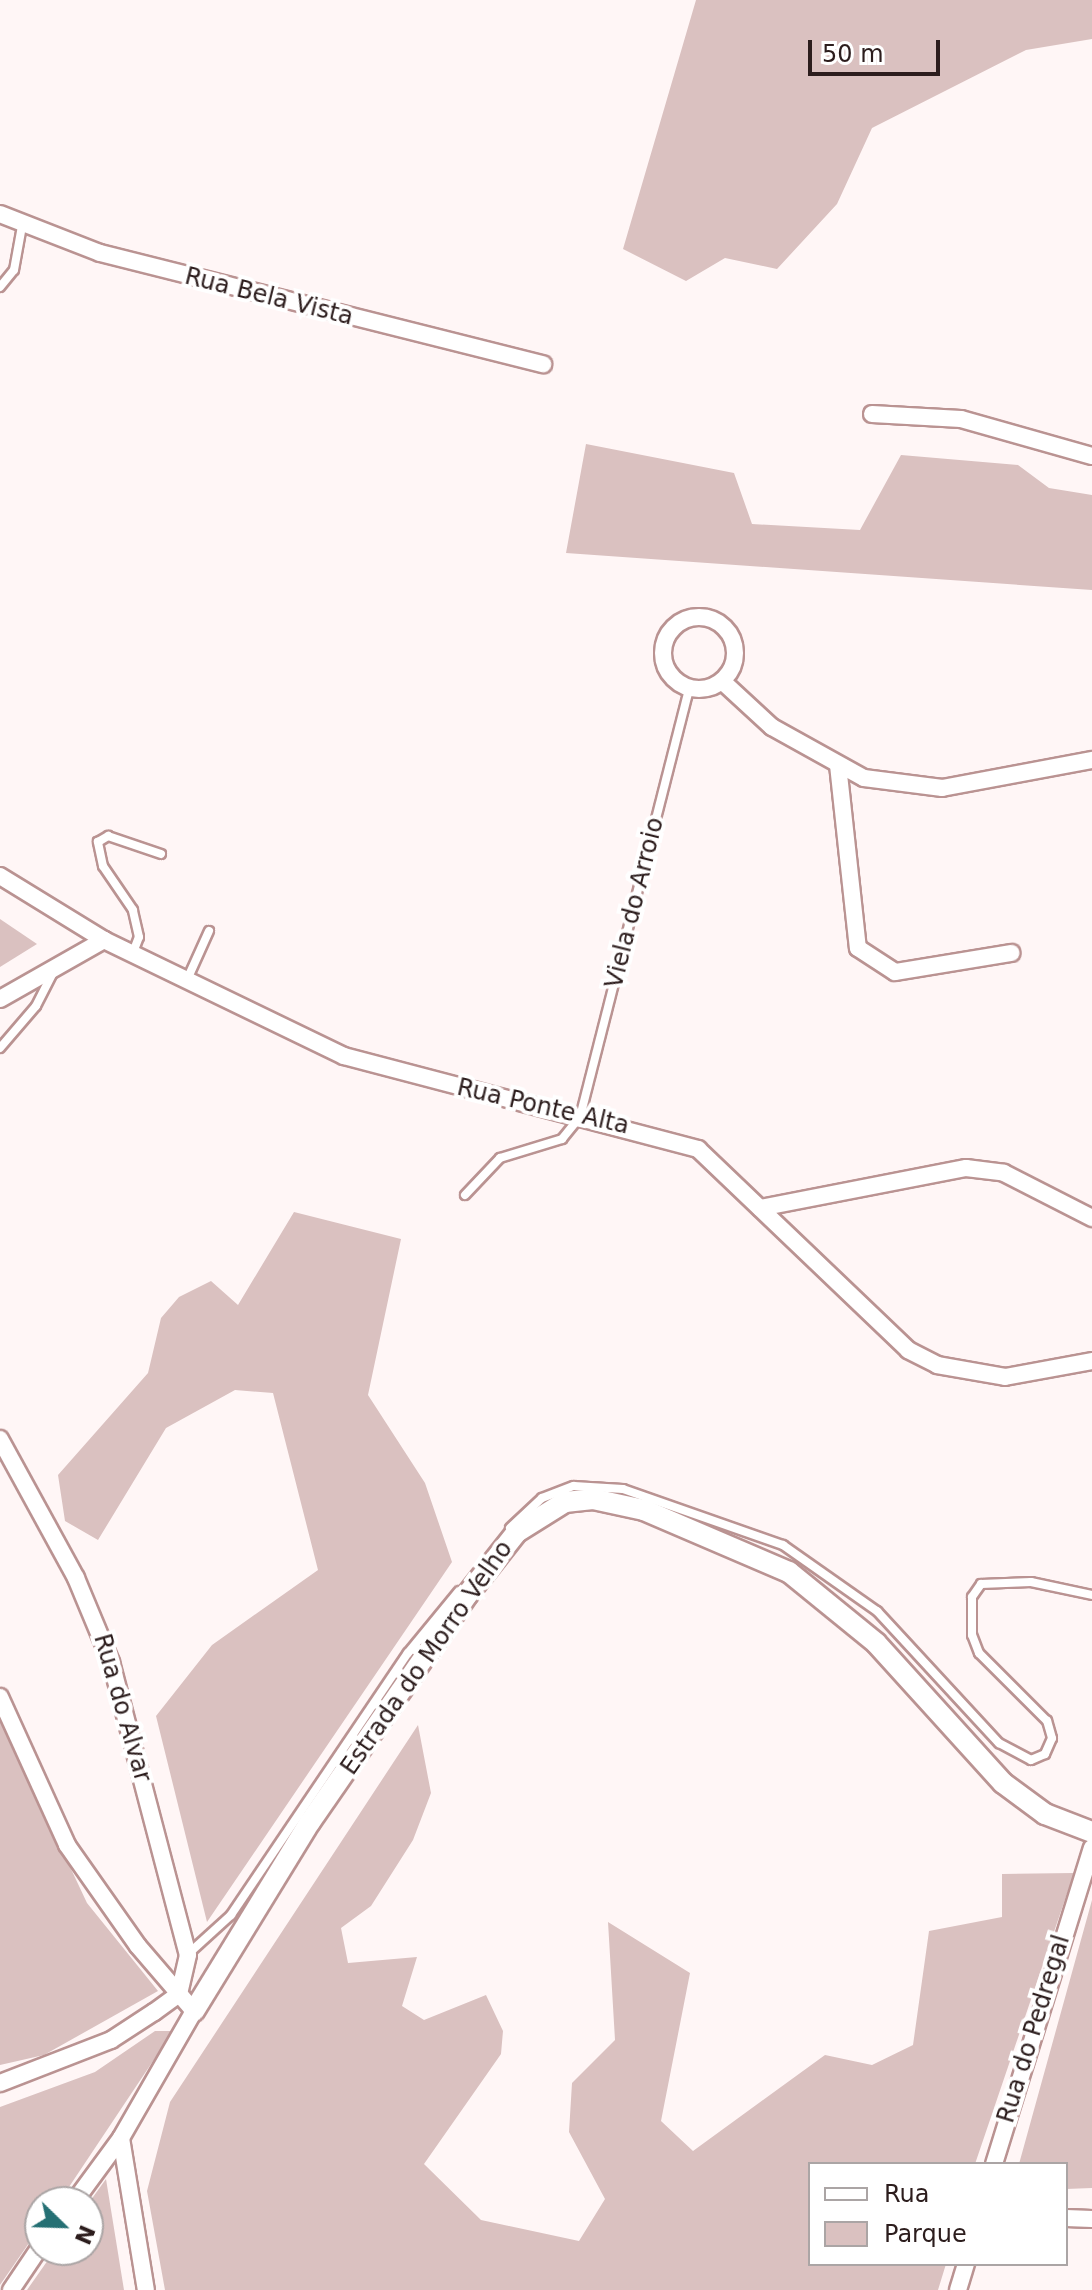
<!DOCTYPE html>
<style>
body{margin:0}
#map{position:relative;width:1092px;height:2290px;overflow:hidden;background:#fff6f6;font-family:"DejaVu Sans",sans-serif}
div>[style]{position:absolute}
.green>*{inset:0;background:#dac1c0}
.roads{filter:drop-shadow(2px 0 #ba9392) drop-shadow(-2px 0 #ba9392) drop-shadow(0 2px #ba9392) drop-shadow(0 -2px #ba9392)}
.service>*{height:8px;margin:-4px;padding:0 4px;transform-origin:4px;border-radius:4px;background:#fff}
.minor>*{height:16px;margin:-8px;padding:0 8px;transform-origin:8px;border-radius:8px;background:#fff}
.minor>.ring{margin:-8px;padding:0;box-sizing:content-box;background:none;border:16px solid #fff;border-radius:50%}
.tertiary>*{height:20px;margin:-10px;padding:0 10px;transform-origin:10px;border-radius:10px;background:#fff}
span{translate:-50% -50%;white-space:nowrap;text-align:center;line-height:1.15;-webkit-text-stroke:8px #fff;paint-order:stroke}
.street-label{font-size:24px;color:#2c1d1d}
.legend{position:absolute;left:808px;top:2162px;width:260px;height:104px;box-sizing:border-box;background:#fff;border:2px solid #aba5a5;margin:0;padding:10px 14px;list-style:none;font-size:24px;color:#2c1d1d}
.legend li{display:flex;align-items:center;gap:16px;height:40px}
.legend b{width:40px;border:2px solid #aba5a5}
.north{position:absolute;left:24px;top:2186px;width:80px;height:80px;box-sizing:border-box;background:#fff;border:2px solid #aba5a5;border-radius:50%;rotate:113deg;font-size:22px;font-weight:700;line-height:32px;text-align:center;color:#2c1d1d}
.north::after{content:'';display:block;margin:auto;width:28px;height:36px;background:#257074;clip-path:polygon(50% 0,100% 100%,50% 72%,0 100%)}
.scale{position:absolute;left:808px;top:40px;width:132px;height:36px;box-sizing:border-box;border:4px solid #2c1d1d;border-top:0;padding-left:10px;font-size:24px;line-height:28px;white-space:nowrap;color:#2c1d1d;-webkit-text-stroke:6px #fff;paint-order:stroke}
</style>
<div id="map">
<div class="green">
<div style="clip-path:polygon(696px 0,1092px 0,1092px 39px,1026px 50px,872px 128px,837px 204px,777px 269px,725px 258px,686px 281px,623px 249px)"></div>
<div style="clip-path:polygon(586px 444px,734px 473px,752px 524px,860px 530px,901px 455px,1018px 465px,1049px 488px,1092px 495px,1092px 590px,566px 553px)"></div>
<div style="clip-path:polygon(0 919px,37px 944px,0 967px)"></div>
<div style="clip-path:polygon(294px 1212px,401px 1239px,368px 1395px,425px 1483px,452px 1562px,207px 1922px,156px 1716px,212px 1645px,318px 1570px,273px 1393px,235px 1390px,166px 1428px,98px 1540px,65px 1521px,58px 1475px,148px 1373px,161px 1318px,179px 1297px,211px 1281px,238px 1305px)"></div>
<div style="clip-path:polygon(0 1718px,87px 1903px,158px 1991px,44px 2055px,0 2065px)"></div>
<div style="clip-path:polygon(418px 1725px,431px 1793px,413px 1840px,371px 1906px,341px 1928px,348px 1963px,417px 1957px,402px 2006px,424px 2020px,486px 1995px,503px 2031px,501px 2054px,424px 2164px,481px 2220px,579px 2241px,605px 2199px,569px 2132px,572px 2083px,615px 2040px,608px 1922px,690px 1973px,661px 2121px,693px 2151px,825px 2055px,872px 2065px,913px 2045px,929px 1931px,1002px 1917px,1002px 1874px,1074px 1873px,975px 2164px,810px 2164px,810px 2264px,946px 2264px,938px 2290px,165px 2290px,147px 2191px,170px 2102px)"></div>
<div style="clip-path:polygon(1092px 1900px,1092px 2188px,1066px 2189px,1066px 2164px,1019px 2164px)"></div>
<div style="clip-path:polygon(155px 2031px,173px 2031px,59px 2202px,40px 2202px,40px 2227px,0 2285px,0 2107px,95px 2072px)"></div>
<div style="clip-path:polygon(106px 2179px,124px 2290px,27px 2290px,55px 2250px,88px 2250px,88px 2204px)"></div>
</div>
<div class="roads">
<div class="service">
<div style="left:0;top:287px;width:22px;rotate:-51deg"></div>
<div style="left:14px;top:270px;width:45px;rotate:-79.7deg"></div>
<div style="left:132px;top:955px;width:19px;rotate:-69deg"></div>
<div style="left:139px;top:937px;width:28px;rotate:-103deg"></div>
<div style="left:133px;top:910px;width:53px;rotate:-124.3deg"></div>
<div style="left:103px;top:866px;width:25px;rotate:-102deg"></div>
<div style="left:98px;top:842px;width:12px;rotate:-31deg"></div>
<div style="left:108px;top:836px;width:56px;rotate:18.8deg"></div>
<div style="left:186px;top:982px;width:56px;rotate:-65.7deg"></div>
<div style="left:0;top:1048px;width:55px;rotate:-49.4deg"></div>
<div style="left:36px;top:1006px;width:36px;rotate:-63deg"></div>
<div style="left:465px;top:1195px;width:51px;rotate:-46.6deg"></div>
<div style="left:500px;top:1158px;width:65px;rotate:-17deg"></div>
<div style="left:562px;top:1139px;width:28px;rotate:-51deg"></div>
<div style="left:580px;top:1117px;width:442px;rotate:-75.7deg"></div>
<div style="left:510px;top:1528px;width:44px;rotate:-43.2deg"></div>
<div style="left:542px;top:1498px;width:34px;rotate:-21deg"></div>
<div style="left:574px;top:1486px;width:49px;rotate:3.5deg"></div>
<div style="left:623px;top:1489px;width:170px;rotate:19.3deg"></div>
<div style="left:783px;top:1545px;width:115px;rotate:35.1deg"></div>
<div style="left:877px;top:1611px;width:180px;rotate:47.3deg"></div>
<div style="left:999px;top:1743px;width:36px;rotate:28deg"></div>
<div style="left:1031px;top:1760px;width:15px;rotate:-23deg"></div>
<div style="left:1045px;top:1754px;width:17px;rotate:-66deg"></div>
<div style="left:1052px;top:1738px;width:18px;rotate:-106deg"></div>
<div style="left:1047px;top:1721px;width:96px;rotate:-135deg"></div>
<div style="left:979px;top:1653px;width:19px;rotate:-111deg"></div>
<div style="left:972px;top:1635px;width:38px;rotate:-90deg"></div>
<div style="left:972px;top:1597px;width:16px;rotate:-55deg"></div>
<div style="left:981px;top:1584px;width:50px;rotate:-2.3deg"></div>
<div style="left:1031px;top:1582px;width:62px;rotate:12deg"></div>
<div style="left:188px;top:1954px;width:58px;rotate:-42.2deg"></div>
<div style="left:231px;top:1915px;width:316px;rotate:-56deg"></div>
<div style="left:408px;top:1653px;width:80px;rotate:-50.6deg"></div>
</div>
<div class="minor">
<div style="left:0;top:214px;width:107px;rotate:21.3deg"></div>
<div style="left:100px;top:253px;width:457px;rotate:14.1deg"></div>
<div style="left:872px;top:414px;width:89px;rotate:3.2deg"></div>
<div style="left:961px;top:419px;width:136px;rotate:15.8deg"></div>
<div class="ring" style="left:663px;top:617px;width:56px;height:56px"></div>
<div style="left:722px;top:681px;width:68px;rotate:42.6deg"></div>
<div style="left:772px;top:727px;width:105px;rotate:29deg"></div>
<div style="left:864px;top:778px;width:79px;rotate:7.3deg"></div>
<div style="left:942px;top:788px;width:153px;rotate:-10.6deg"></div>
<div style="left:838px;top:765px;width:184px;rotate:83.8deg"></div>
<div style="left:858px;top:948px;width:44px;rotate:33deg"></div>
<div style="left:895px;top:972px;width:118px;rotate:-9.3deg"></div>
<div style="left:0;top:876px;width:122px;rotate:31.6deg"></div>
<div style="left:104px;top:940px;width:267px;rotate:25.8deg"></div>
<div style="left:344px;top:1056px;width:366px;rotate:14.7deg"></div>
<div style="left:698px;top:1149px;width:291px;rotate:43.7deg"></div>
<div style="left:908px;top:1350px;width:33px;rotate:27deg"></div>
<div style="left:937px;top:1365px;width:69px;rotate:10deg"></div>
<div style="left:1005px;top:1377px;width:88px;rotate:-10.4deg"></div>
<div style="left:0;top:999px;width:120px;rotate:-29.6deg"></div>
<div style="left:760px;top:1208px;width:210px;rotate:-11deg"></div>
<div style="left:966px;top:1168px;width:38px;rotate:7deg"></div>
<div style="left:1004px;top:1173px;width:99px;rotate:27.1deg"></div>
<div style="left:0;top:1439px;width:158px;rotate:61.3deg"></div>
<div style="left:76px;top:1578px;width:91px;rotate:67.4deg"></div>
<div style="left:111px;top:1662px;width:303px;rotate:75.3deg"></div>
<div style="left:188px;top:1955px;width:40px;rotate:103deg"></div>
<div style="left:179px;top:1994px;width:31px;rotate:144deg"></div>
<div style="left:154px;top:2012px;width:51px;rotate:146.9deg"></div>
<div style="left:111px;top:2040px;width:119px;rotate:158.8deg"></div>
<div style="left:0;top:1697px;width:162px;rotate:65.6deg"></div>
<div style="left:67px;top:1845px;width:123px;rotate:54.9deg"></div>
<div style="left:138px;top:1946px;width:86px;rotate:49.3deg"></div>
<div style="left:194px;top:2011px;width:146px;rotate:119.9deg"></div>
<div style="left:121px;top:2138px;width:79px;rotate:126.3deg"></div>
<div style="left:121px;top:2138px;width:154px;rotate:80.7deg"></div>
<div style="left:994px;top:2164px;width:331px;rotate:-72.8deg"></div>
<div style="left:1066px;top:2218px;width:26px;rotate:2deg"></div>
<div style="left:11px;top:2290px;width:52px;rotate:-56deg"></div>
<div style="left:958px;top:2290px;width:27px;rotate:-73deg"></div>
</div>
<div class="tertiary">
<div style="left:194px;top:2011px;width:222px;rotate:-58.5deg"></div>
<div style="left:310px;top:1822px;width:276px;rotate:-55.3deg"></div>
<div style="left:467px;top:1595px;width:80px;rotate:-51.6deg"></div>
<div style="left:517px;top:1532px;width:57px;rotate:-32deg"></div>
<div style="left:565px;top:1502px;width:28px;rotate:-6deg"></div>
<div style="left:593px;top:1499px;width:52px;rotate:12.2deg"></div>
<div style="left:644px;top:1510px;width:158px;rotate:23.2deg"></div>
<div style="left:789px;top:1572px;width:112px;rotate:39.2deg"></div>
<div style="left:876px;top:1643px;width:189px;rotate:47.8deg"></div>
<div style="left:1003px;top:1783px;width:52px;rotate:36.4deg"></div>
<div style="left:1045px;top:1814px;width:50px;rotate:21deg"></div>
</div>
</div>
<div class="street-label">
<span style="left:269px;top:297px;rotate:14deg">Rua Bela Vista</span>
<span style="left:635px;top:903px;rotate:-76deg">Viela do Arroio</span>
<span style="left:543px;top:1107px;rotate:13deg">Rua Ponte Alta</span>
<span style="left:427px;top:1658px;rotate:-55deg">Estrada do Morro Velho</span>
<span style="left:122px;top:1708px;rotate:74deg">Rua do Alvar</span>
<span style="left:1034px;top:2029px;rotate:-73deg">Rua do Pedregal</span>
</div>
<ul class="legend">
<li><b style="height:10px;background:#fff"></b>Rua</li>
<li><b style="height:22px;background:#dac1c0"></b>Parque</li>
</ul>
<div class="north">N</div>
<div class="scale">50 m</div>
</div>
